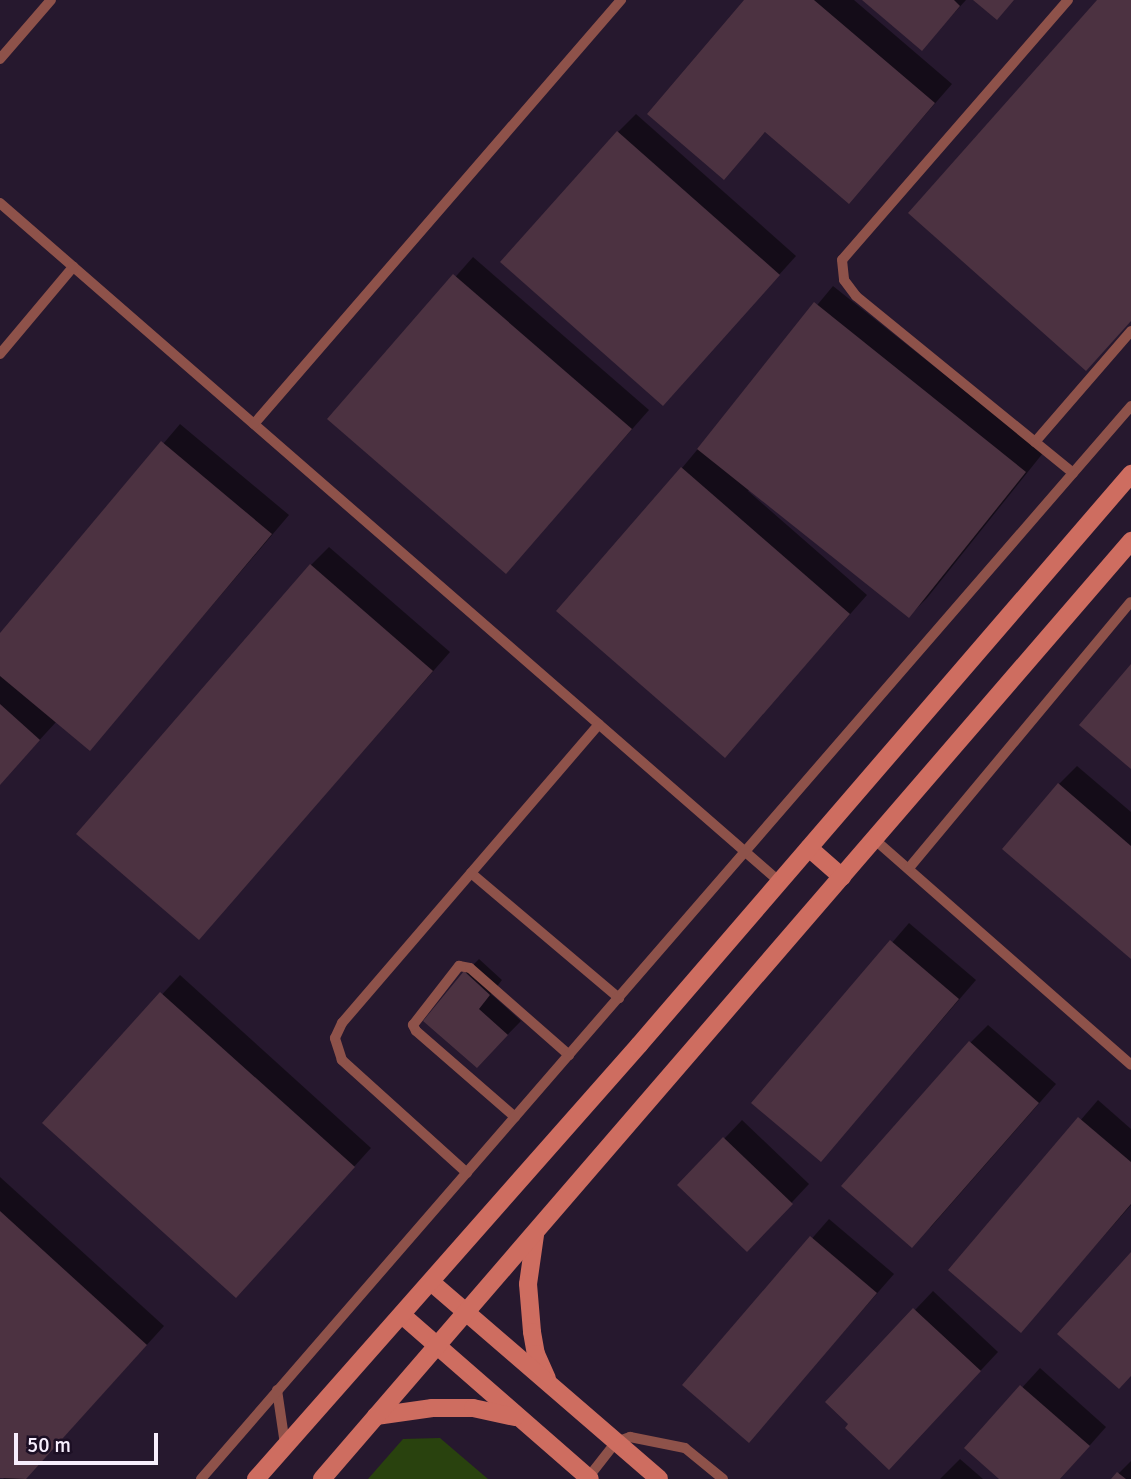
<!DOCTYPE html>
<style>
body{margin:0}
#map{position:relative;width:1131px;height:1479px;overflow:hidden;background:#26182e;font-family:Signika,sans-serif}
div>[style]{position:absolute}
.green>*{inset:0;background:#29420e}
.shadow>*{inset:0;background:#0007}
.building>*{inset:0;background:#4c3241}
.lane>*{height:10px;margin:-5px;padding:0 5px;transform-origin:5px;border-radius:5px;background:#8e524a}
.secondary>*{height:18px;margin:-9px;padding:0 9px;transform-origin:9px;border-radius:9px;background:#ce6d60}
span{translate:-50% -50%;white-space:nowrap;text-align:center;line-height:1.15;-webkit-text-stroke:5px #1c0f24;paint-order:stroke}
.scale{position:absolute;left:14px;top:1433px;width:144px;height:32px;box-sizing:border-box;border:4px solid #f7eefd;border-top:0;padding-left:9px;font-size:21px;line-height:24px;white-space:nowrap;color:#f7eefd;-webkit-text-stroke:5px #1c0f24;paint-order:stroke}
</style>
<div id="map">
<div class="green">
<div style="clip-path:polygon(440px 1438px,488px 1479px,368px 1479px,403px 1439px)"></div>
</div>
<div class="shadow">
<div style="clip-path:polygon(747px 0,854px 0,952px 84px,849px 202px,766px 131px,724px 178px)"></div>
<div style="clip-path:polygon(865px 0,966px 0,922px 48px)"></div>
<div style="clip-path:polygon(636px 114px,796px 256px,663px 404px,618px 132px)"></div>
<div style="clip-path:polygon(473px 257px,649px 410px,506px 572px,330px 419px)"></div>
<div style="clip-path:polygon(833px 286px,1043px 453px,927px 598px,909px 616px,750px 489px,748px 491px,867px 595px,725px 756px,682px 468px)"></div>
<div style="clip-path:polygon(180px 424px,289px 515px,90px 749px,57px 721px,0 783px,0 636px)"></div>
<div style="clip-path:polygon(329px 547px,450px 652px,199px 938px,311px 565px)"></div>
<div style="clip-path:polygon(1077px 766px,1131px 812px,1131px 956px,1059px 784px)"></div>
<div style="clip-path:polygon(909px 923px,976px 980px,821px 1160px,754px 1103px)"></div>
<div style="clip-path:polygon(479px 959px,502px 980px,491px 994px,521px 1021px,477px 1066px,466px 972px)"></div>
<div style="clip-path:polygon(180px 975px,371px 1148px,254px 1277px,44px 1123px)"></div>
<div style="clip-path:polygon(988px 1025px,1056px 1084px,930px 1228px,970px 1043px)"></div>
<div style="clip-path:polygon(1098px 1100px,1131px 1129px,1131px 1205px,1021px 1330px,951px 1270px)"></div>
<div style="clip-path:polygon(742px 1120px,809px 1184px,765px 1231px,724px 1139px)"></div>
<div style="clip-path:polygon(0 1177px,164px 1326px,25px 1479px,4px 1479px,0 1475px)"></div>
<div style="clip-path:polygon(829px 1219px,894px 1274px,749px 1440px,684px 1385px)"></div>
<div style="clip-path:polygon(933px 1291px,998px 1352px,907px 1449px,851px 1424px,828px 1402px)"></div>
<div style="clip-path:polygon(1040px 1368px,1106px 1427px,1060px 1479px,1002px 1479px,967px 1448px)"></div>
<div style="clip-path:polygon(960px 1459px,983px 1479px,940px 1479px)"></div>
<div style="clip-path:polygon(1131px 1461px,1131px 1479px,1114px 1479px,1119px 1473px)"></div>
</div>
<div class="building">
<div style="clip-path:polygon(744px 0,814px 0,935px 103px,849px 204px,765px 132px,724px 180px,647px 114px)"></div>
<div style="clip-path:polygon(862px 0,954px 0,960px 6px,922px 51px)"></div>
<div style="clip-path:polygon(973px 0,1014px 0,997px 20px)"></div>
<div style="clip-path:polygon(1097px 0,1131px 0,1131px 321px,1086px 371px,908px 213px)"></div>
<div style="clip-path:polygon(617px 131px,780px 275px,663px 406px,500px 262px)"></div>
<div style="clip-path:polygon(453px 274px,632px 429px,506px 574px,327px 419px)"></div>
<div style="clip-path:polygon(814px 302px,1026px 472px,909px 618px,697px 449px)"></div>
<div style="clip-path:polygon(161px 441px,272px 534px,90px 751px,0 676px,0 633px)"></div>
<div style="clip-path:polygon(681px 467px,850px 614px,725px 758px,556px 611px)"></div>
<div style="clip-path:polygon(310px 564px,433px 671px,199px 940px,76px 834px)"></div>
<div style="clip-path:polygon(1131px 664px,1131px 769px,1079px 725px)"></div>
<div style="clip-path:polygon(0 704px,40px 740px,0 785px)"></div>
<div style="clip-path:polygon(1058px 783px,1131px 846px,1131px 959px,1002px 849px)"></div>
<div style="clip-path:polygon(890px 940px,959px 999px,821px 1162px,751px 1103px)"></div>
<div style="clip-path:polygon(464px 971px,490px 995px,479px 1009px,508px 1035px,477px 1068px,423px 1021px)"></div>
<div style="clip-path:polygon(160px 992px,355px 1167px,236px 1298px,42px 1123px)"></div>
<div style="clip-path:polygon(969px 1041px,1039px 1103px,912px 1248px,841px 1186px)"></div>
<div style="clip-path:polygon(1078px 1117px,1131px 1162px,1131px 1204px,1021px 1333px,948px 1270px)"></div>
<div style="clip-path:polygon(723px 1137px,793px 1204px,747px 1252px,677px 1185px)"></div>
<div style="clip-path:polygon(0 1211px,147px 1345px,26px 1479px,0 1478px)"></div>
<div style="clip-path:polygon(810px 1236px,877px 1293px,749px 1443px,682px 1385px)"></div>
<div style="clip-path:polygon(1131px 1252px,1131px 1376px,1119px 1389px,1057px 1334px)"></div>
<div style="clip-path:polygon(913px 1308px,981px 1371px,889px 1470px,845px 1428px,848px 1424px,825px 1402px)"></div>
<div style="clip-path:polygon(1020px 1385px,1090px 1446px,1060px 1479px,999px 1479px,964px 1448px)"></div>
<div style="clip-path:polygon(1117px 1472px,1126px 1479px,1111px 1479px)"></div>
</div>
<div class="lane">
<div style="left:1068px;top:0;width:344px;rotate:131deg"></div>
<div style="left:842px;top:260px;width:20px;rotate:84deg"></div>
<div style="left:844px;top:280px;width:20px;rotate:53deg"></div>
<div style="left:856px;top:296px;width:280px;rotate:39.2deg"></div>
<div style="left:0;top:59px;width:78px;rotate:-49.2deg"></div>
<div style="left:0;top:203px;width:1034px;rotate:41.04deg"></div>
<div style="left:0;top:354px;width:114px;rotate:-50deg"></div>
<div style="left:254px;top:424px;width:561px;rotate:-49.12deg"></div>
<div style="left:1035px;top:442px;width:147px;rotate:-49.1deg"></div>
<div style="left:874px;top:839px;width:342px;rotate:41.3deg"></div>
<div style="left:909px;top:868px;width:346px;rotate:-50.2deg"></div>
<div style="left:471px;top:873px;width:194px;rotate:40.2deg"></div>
<div style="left:515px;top:1117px;width:131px;rotate:-139deg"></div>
<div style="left:416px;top:1031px;width:7px;rotate:-117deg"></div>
<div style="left:413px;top:1025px;width:75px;rotate:-52.1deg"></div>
<div style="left:459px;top:966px;width:11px;rotate:10deg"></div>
<div style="left:470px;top:968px;width:132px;rotate:41.3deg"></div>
<div style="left:467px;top:1173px;width:169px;rotate:-137.9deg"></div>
<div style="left:342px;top:1060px;width:23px;rotate:-108deg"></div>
<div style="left:335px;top:1038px;width:17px;rotate:-65deg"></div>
<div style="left:342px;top:1023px;width:394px;rotate:-49.3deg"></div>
<div style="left:277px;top:1390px;width:55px;rotate:81.6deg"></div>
<div style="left:201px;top:1479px;width:1420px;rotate:-49.08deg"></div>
<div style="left:587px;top:1479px;width:47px;rotate:-51.9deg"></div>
<div style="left:616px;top:1442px;width:15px;rotate:-20deg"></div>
<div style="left:630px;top:1437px;width:56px;rotate:11.3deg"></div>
<div style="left:685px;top:1448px;width:49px;rotate:39.2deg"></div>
</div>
<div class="secondary">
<div style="left:809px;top:848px;width:44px;rotate:41.3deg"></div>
<div style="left:535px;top:1235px;width:49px;rotate:98.1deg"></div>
<div style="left:528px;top:1284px;width:48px;rotate:85.2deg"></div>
<div style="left:532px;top:1332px;width:22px;rotate:80deg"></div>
<div style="left:536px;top:1354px;width:27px;rotate:66deg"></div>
<div style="left:431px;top:1282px;width:301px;rotate:40.8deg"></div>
<div style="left:402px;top:1315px;width:249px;rotate:41.1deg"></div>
<div style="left:376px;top:1416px;width:57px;rotate:-8.1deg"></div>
<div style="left:432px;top:1408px;width:41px"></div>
<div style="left:473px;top:1408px;width:43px;rotate:12.1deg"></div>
<div style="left:256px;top:1479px;width:579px;rotate:-48.57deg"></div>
<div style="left:639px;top:1045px;width:754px;rotate:-49.25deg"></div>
<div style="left:322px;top:1479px;width:1239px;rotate:-49.22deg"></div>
</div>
<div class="scale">50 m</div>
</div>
